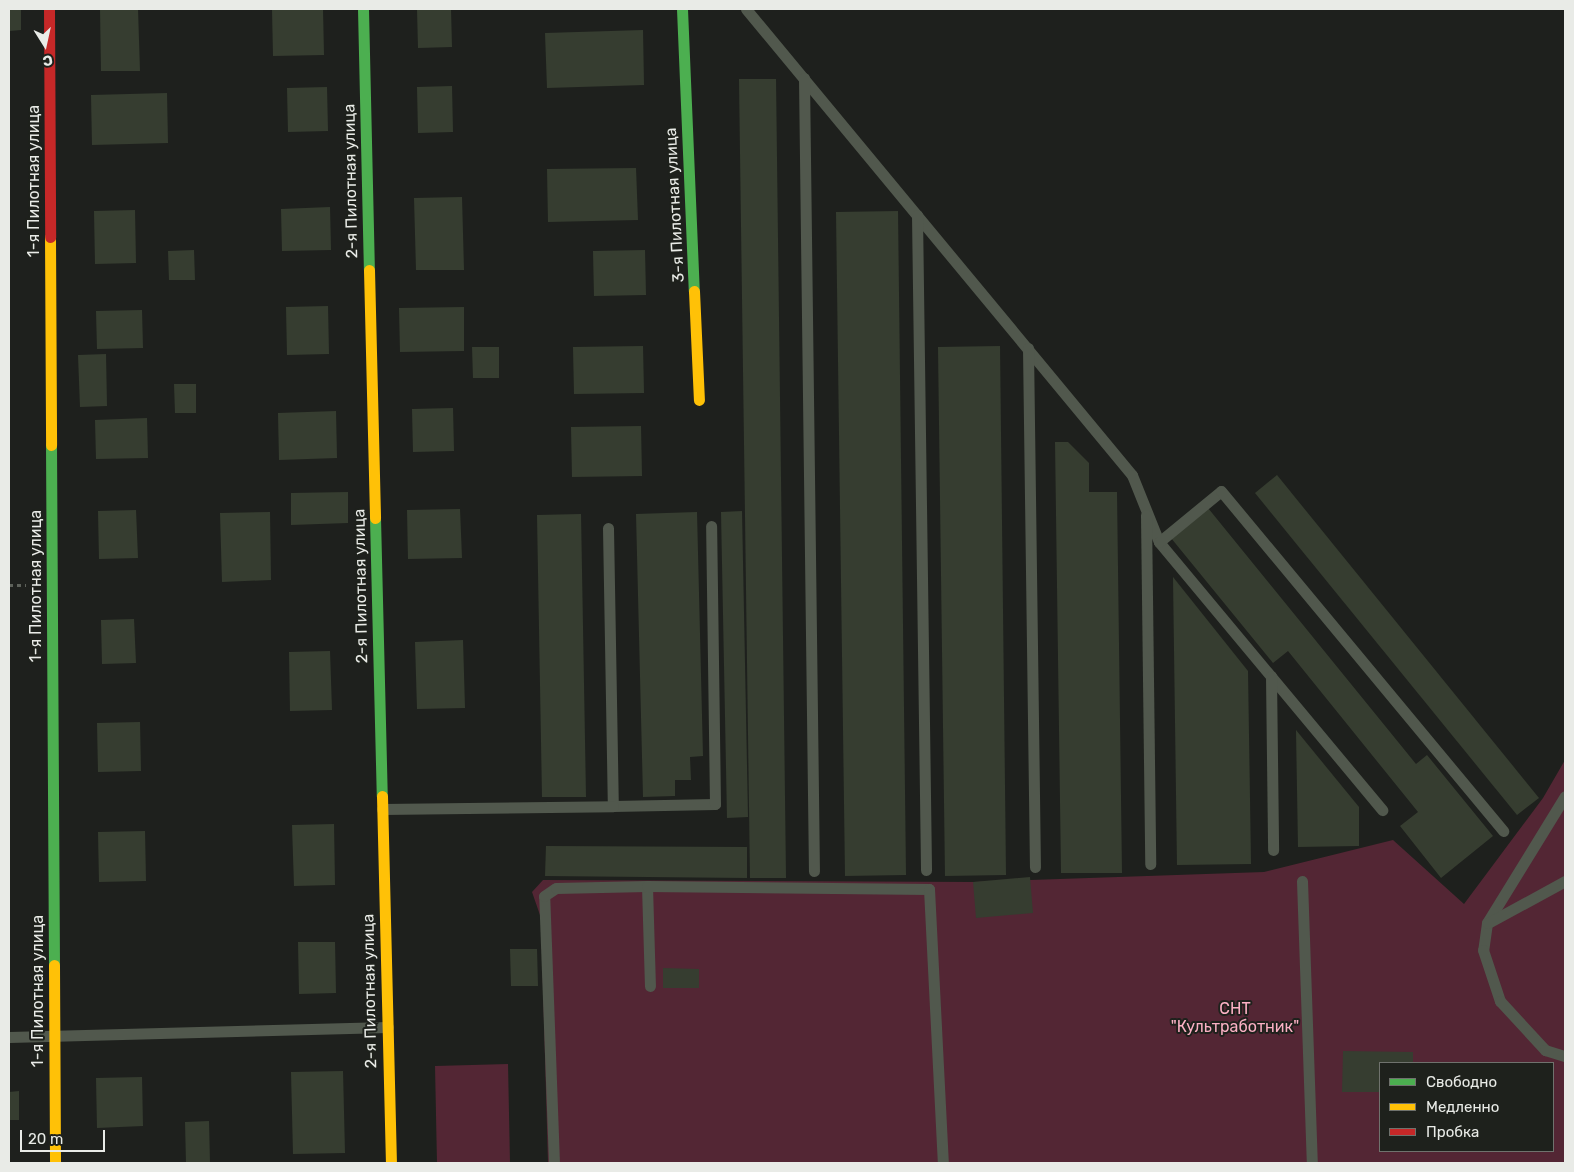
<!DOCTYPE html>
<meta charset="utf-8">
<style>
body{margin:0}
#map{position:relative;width:1574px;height:1172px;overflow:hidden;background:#1e201d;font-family:Rubik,sans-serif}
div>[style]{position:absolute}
.green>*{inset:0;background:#532634}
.building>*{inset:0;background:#363d30}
.path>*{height:3px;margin-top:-1.5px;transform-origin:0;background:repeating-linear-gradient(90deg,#5d615a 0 4px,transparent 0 8px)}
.lane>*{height:11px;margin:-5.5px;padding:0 5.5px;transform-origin:5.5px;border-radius:5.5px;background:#51584d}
.fast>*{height:11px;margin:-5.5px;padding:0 5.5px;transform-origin:5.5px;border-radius:5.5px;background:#4caf50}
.slow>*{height:11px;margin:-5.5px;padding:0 5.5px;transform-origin:5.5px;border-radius:5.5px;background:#ffc107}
.jam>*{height:11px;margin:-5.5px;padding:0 5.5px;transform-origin:5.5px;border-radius:5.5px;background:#c62828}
span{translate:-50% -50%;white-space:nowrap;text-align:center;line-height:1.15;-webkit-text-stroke:4px #1e211c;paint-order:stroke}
.street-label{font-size:16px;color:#e9ebe7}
.park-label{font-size:16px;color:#fbb0c4}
.frame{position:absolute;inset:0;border:10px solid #e9ebe7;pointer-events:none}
.legend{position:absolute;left:1379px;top:1062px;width:175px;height:90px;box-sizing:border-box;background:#1e211c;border:1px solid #6f726d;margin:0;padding:6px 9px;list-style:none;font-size:15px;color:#e9ebe7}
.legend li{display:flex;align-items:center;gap:10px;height:25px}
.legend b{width:25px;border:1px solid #6f726d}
.north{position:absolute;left:20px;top:20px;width:50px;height:50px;-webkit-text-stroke:4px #1e211c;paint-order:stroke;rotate:170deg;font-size:14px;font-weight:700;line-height:20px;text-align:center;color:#e9ebe7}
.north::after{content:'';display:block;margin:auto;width:18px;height:22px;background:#e9ebe7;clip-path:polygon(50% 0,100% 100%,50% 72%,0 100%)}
.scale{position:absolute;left:20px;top:1130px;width:85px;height:22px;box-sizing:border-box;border:2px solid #e9ebe7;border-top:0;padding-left:6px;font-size:15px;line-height:18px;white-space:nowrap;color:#e9ebe7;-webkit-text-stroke:4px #1e211c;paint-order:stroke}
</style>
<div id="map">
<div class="green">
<div style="clip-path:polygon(evenodd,1565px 760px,1565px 1163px,548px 1163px,541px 918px,532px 892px,543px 880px,973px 882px,1264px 872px,1393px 840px,1464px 904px,1543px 798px,1565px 760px,1380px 1063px,1553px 1063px,1553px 1151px,1380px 1151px,1380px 1063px)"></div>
<div style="clip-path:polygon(508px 1064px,510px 1163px,437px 1163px,435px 1066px)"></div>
</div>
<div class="building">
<div style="clip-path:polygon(9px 9px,21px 9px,21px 30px,9px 31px)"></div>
<div style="clip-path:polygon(100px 9px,138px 9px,140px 71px,101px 71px)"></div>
<div style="clip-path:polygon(272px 9px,323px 9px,324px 55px,273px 56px)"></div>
<div style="clip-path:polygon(417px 9px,451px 9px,452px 47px,418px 48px)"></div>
<div style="clip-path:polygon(643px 30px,644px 85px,547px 88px,545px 33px)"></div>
<div style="clip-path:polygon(739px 79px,776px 79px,786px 878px,750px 878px)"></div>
<div style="clip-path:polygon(452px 86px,453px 132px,418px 133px,417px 87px)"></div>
<div style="clip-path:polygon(327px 87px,328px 131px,288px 132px,287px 88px)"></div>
<div style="clip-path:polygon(167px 93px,168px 143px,92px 145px,91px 95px)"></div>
<div style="clip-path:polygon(636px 168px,638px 220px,548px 222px,547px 169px)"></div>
<div style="clip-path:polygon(462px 197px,464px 270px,416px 270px,414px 198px)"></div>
<div style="clip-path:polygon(330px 207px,331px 250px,282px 251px,281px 209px)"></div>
<div style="clip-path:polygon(135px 210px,136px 263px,95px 264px,94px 211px)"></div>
<div style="clip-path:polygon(898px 211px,906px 875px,845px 876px,836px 212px)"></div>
<div style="clip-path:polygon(194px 250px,195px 280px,169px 280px,168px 251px)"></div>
<div style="clip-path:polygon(645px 250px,646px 295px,594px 296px,593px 251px)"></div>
<div style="clip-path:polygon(328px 306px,329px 354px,287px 355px,286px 307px)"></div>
<div style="clip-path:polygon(464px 307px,464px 351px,400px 352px,399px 308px)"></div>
<div style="clip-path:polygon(142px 310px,143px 348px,97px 349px,96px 311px)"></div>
<div style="clip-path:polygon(643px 346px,644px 393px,574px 394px,573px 347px)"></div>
<div style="clip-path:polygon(1000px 346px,1006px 875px,945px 876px,938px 347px)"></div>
<div style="clip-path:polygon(472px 347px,499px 347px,499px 378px,473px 378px)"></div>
<div style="clip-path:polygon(106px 354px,107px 406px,80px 407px,78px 355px)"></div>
<div style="clip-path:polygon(174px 384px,196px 384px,196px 413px,175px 413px)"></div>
<div style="clip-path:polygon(453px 408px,454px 451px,413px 452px,412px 409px)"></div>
<div style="clip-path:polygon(336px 411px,337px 458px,279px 460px,278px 413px)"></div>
<div style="clip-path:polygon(147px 418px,148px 458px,96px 459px,95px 420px)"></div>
<div style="clip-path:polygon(641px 426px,642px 476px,572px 477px,571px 427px)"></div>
<div style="clip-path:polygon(1055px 442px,1068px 442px,1089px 463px,1089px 492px,1117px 492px,1122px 873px,1061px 873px)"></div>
<div style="clip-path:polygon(1277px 475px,1539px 798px,1517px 815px,1255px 493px)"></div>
<div style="clip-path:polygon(348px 492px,348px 523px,291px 525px,291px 493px)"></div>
<div style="clip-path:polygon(1208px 508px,1416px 764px,1427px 755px,1493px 836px,1441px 878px,1400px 826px,1418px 812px,1288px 651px,1273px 663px,1171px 538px)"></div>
<div style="clip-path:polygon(460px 509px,462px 558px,408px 559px,407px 510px)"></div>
<div style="clip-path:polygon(136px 510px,138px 558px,99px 559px,98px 511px)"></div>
<div style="clip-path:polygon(742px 511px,748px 817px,727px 818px,721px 512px)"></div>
<div style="clip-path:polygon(270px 512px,271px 580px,222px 582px,220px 513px)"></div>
<div style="clip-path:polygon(697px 512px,703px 756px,690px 757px,691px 780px,675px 780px,675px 796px,643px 797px,636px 514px)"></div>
<div style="clip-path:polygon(581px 514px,586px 797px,542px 797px,537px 515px)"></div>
<div style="clip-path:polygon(1173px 577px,1248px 671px,1251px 864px,1177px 865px)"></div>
<div style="clip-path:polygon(134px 619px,136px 663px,102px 664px,101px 620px)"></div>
<div style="clip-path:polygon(463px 640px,465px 708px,417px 709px,415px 642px)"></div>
<div style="clip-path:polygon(330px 651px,332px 710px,290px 711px,289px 652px)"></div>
<div style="clip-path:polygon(140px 722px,141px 771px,98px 772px,97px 723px)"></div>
<div style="clip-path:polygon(1296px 730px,1359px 807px,1359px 846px,1298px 847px)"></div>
<div style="clip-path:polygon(334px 824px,335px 885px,294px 886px,292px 825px)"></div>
<div style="clip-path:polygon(145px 831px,146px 881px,99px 882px,98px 832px)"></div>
<div style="clip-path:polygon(546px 846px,747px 847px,747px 878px,545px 876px)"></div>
<div style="clip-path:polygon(1030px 877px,1033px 913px,976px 918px,973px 882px)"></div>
<div style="clip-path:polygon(298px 942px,335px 942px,336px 993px,299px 994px)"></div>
<div style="clip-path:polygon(510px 949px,537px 949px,538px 986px,511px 986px)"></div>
<div style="clip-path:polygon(663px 968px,699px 969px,699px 988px,663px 988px)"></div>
<div style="clip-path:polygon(1343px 1051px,1413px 1052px,1413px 1063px,1380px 1063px,1380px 1092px,1342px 1092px)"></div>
<div style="clip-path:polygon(343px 1071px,345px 1153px,293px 1154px,291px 1072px)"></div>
<div style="clip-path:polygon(142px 1077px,143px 1126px,97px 1128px,96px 1078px)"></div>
<div style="clip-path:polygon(19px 1091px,19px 1120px,9px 1120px,9px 1092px)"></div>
<div style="clip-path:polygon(209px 1121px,210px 1163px,186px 1163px,185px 1122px)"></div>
</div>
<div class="path">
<div style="left:9px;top:585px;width:17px"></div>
</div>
<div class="lane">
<div style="left:746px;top:9px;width:605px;rotate:50.36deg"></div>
<div style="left:1132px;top:475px;width:72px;rotate:68.1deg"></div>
<div style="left:1159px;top:542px;width:349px;rotate:50.2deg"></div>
<div style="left:804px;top:78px;width:793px;rotate:89.28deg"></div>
<div style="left:917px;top:215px;width:655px;rotate:89.21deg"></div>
<div style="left:1028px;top:348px;width:519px;rotate:89.23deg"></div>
<div style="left:1146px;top:515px;width:349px;rotate:89.3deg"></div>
<div style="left:608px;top:528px;width:278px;rotate:89deg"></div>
<div style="left:613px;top:806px;width:102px;rotate:-1.1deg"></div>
<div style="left:715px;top:804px;width:278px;rotate:-90.8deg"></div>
<div style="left:1159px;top:542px;width:80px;rotate:-39.4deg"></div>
<div style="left:1221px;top:491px;width:442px;rotate:50.3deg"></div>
<div style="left:1271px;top:676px;width:174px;rotate:89.3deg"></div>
<div style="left:1565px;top:796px;width:149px;rotate:121.6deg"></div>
<div style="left:1487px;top:923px;width:27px;rotate:98deg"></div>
<div style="left:1483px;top:950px;width:54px;rotate:71.6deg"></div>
<div style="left:1500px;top:1001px;width:67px;rotate:47.4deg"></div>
<div style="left:1545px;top:1050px;width:21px;rotate:17deg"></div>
<div style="left:382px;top:809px;width:231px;rotate:-0.7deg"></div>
<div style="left:1302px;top:881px;width:282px;rotate:88deg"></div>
<div style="left:647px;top:886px;width:100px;rotate:88.3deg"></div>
<div style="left:1488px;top:923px;width:88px;rotate:-28.6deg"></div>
<div style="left:9px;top:1037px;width:379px;rotate:-1.5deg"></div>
<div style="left:554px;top:1163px;width:267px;rotate:-92.1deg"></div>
<div style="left:544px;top:896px;width:14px;rotate:-34deg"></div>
<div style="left:556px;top:888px;width:91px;rotate:-1.3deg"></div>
<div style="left:647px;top:886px;width:282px;rotate:0.6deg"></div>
<div style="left:929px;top:889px;width:274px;rotate:87.1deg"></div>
</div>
<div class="fast">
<div style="left:363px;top:9px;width:261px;rotate:88.7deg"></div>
<div style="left:682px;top:9px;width:282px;rotate:87.6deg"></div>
<div style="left:51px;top:445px;width:520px;rotate:89.67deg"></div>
<div style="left:375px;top:518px;width:278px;rotate:88.6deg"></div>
</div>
<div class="slow">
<div style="left:50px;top:237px;width:208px;rotate:89.7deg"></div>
<div style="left:369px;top:270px;width:248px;rotate:88.6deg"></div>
<div style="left:694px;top:291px;width:109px;rotate:87.4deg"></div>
<div style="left:382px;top:796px;width:367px;rotate:88.6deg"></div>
<div style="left:54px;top:965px;width:198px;rotate:89.7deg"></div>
</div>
<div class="jam">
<div style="left:49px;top:9px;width:228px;rotate:89.7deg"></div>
</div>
<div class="street-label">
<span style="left:34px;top:181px;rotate:-90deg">1-я Пилотная улица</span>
<span style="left:351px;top:181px;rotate:-91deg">2-я Пилотная улица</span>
<span style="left:675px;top:205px;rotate:-93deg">3-я Пилотная улица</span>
<span style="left:36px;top:586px;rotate:-90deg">1-я Пилотная улица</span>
<span style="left:361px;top:586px;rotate:-91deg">2-я Пилотная улица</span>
<span style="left:38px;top:991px;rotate:-90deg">1-я Пилотная улица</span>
<span style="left:370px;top:991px;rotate:-91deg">2-я Пилотная улица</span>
</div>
<div class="park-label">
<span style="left:1235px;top:1018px">СНТ<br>"Культработник"</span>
</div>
<div class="frame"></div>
<ul class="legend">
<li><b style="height:6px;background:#4caf50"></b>Свободно</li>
<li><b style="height:6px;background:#ffc107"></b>Медленно</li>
<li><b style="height:6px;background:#c62828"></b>Пробка</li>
</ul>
<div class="north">С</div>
<div class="scale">20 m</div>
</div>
